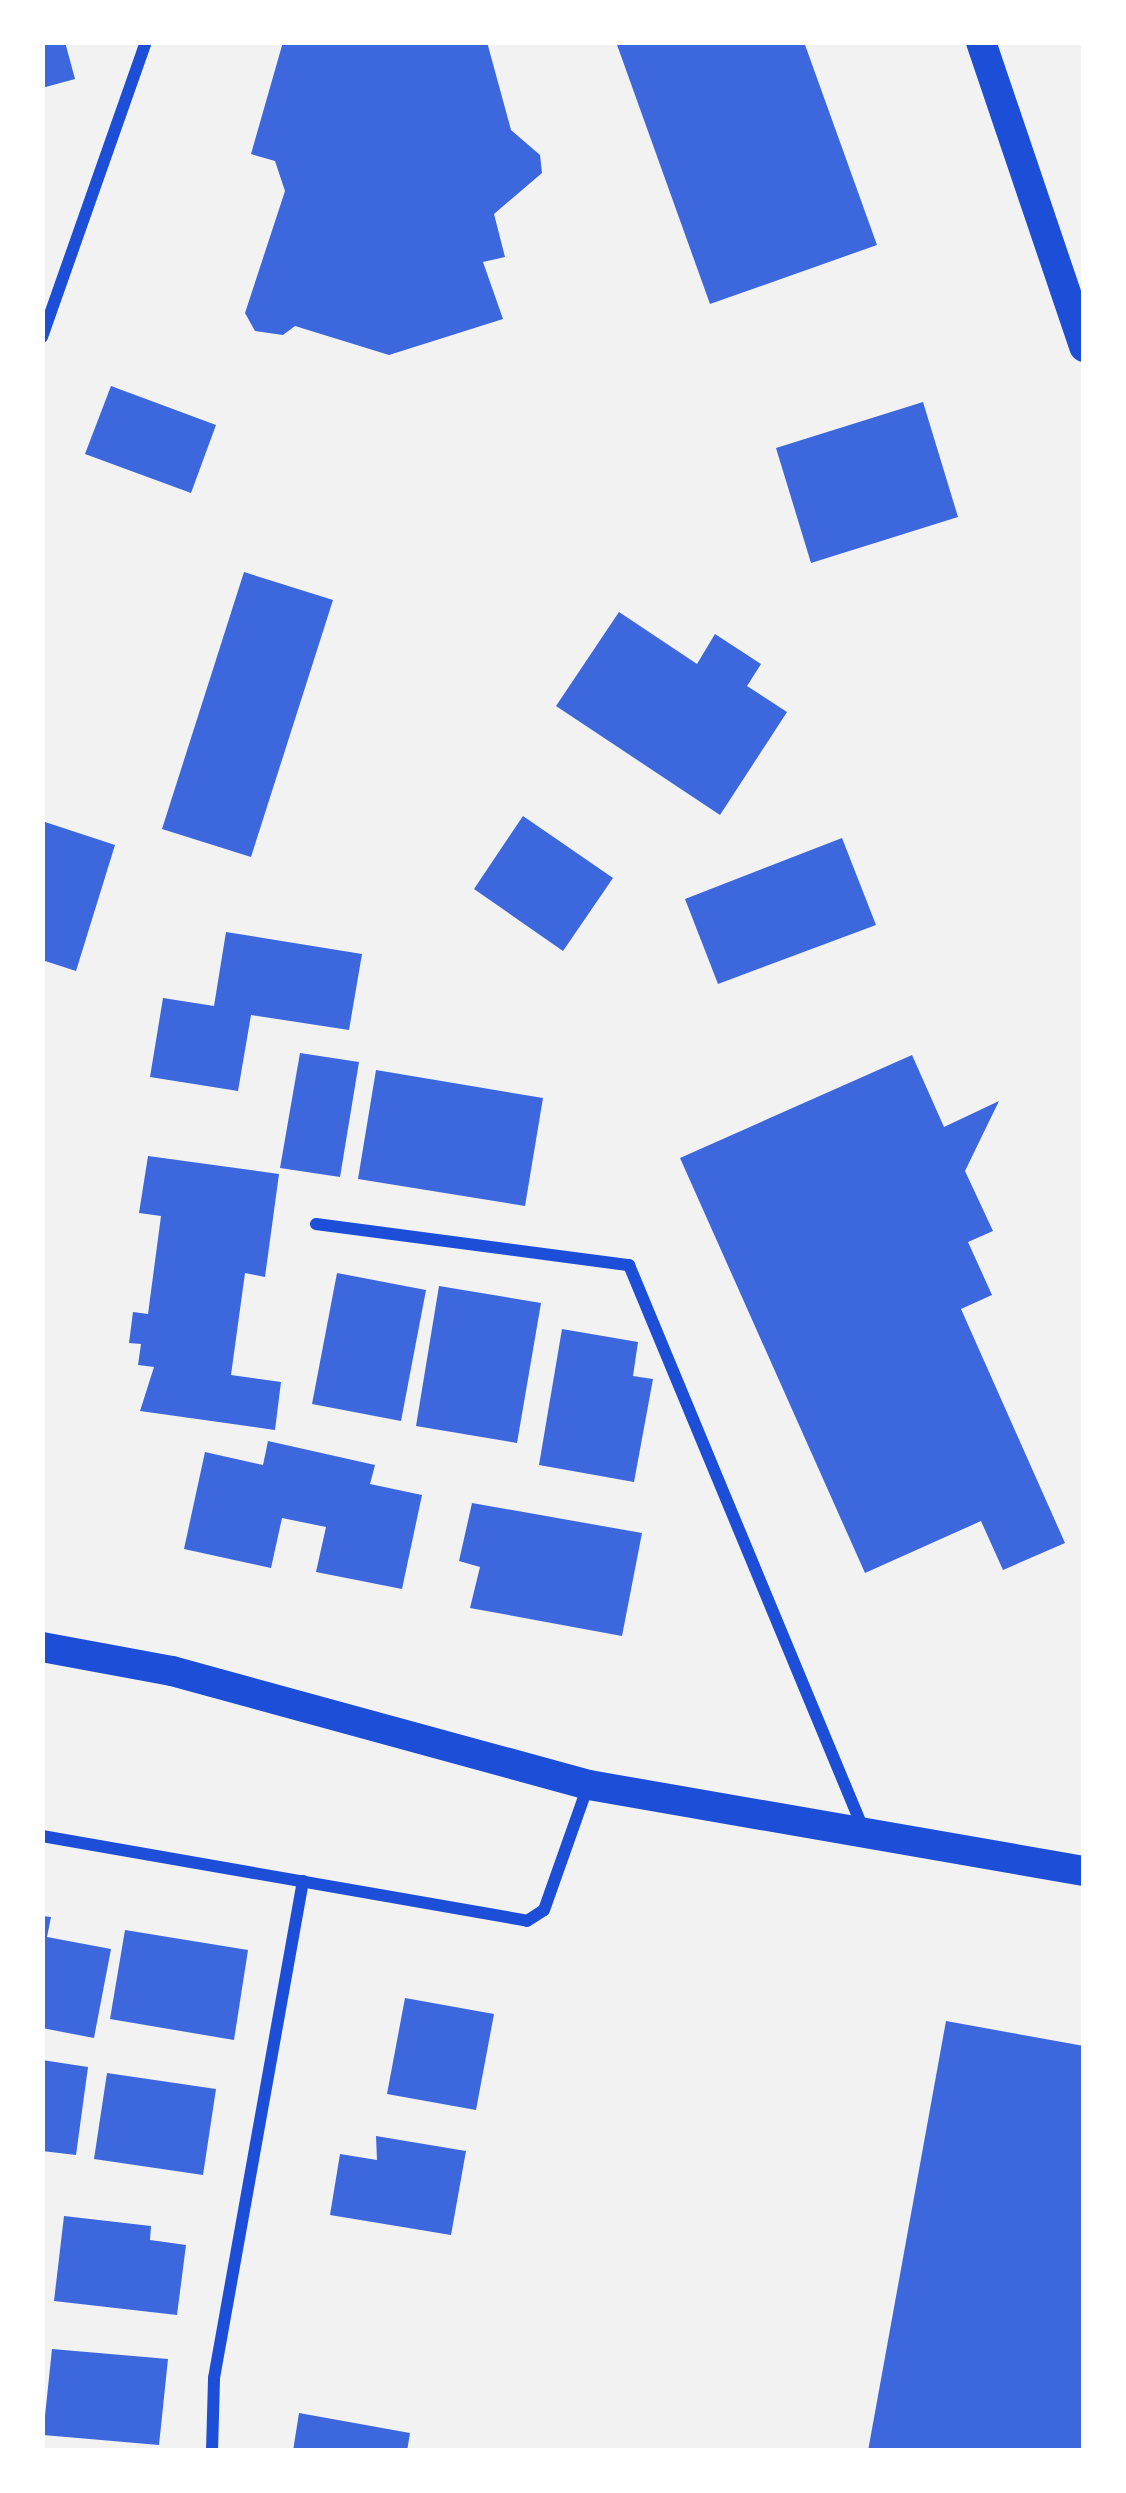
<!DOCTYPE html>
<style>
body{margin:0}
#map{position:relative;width:1126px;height:2493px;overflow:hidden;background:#f2f2f2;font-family:"DM Sans",sans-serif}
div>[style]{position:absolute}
.building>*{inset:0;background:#3d67dc}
.minor>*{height:12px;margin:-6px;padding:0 6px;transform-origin:6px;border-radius:6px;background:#1d4ed8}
.primary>*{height:30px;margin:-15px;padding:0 15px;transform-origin:15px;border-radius:15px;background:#1d4ed8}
span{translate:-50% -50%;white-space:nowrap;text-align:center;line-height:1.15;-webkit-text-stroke:12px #fff;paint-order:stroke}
.frame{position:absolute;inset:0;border:45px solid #fff;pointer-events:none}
</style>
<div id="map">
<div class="building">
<div style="clip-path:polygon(42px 42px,65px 42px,75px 79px,42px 88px)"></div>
<div style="clip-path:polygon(283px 42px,487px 42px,511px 130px,540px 155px,542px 173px,494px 214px,505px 257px,483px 262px,503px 319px,389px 355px,295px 326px,283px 335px,255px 331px,245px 313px,285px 191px,275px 161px,251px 154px)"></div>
<div style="clip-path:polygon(616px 42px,804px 42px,877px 245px,710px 304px)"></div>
<div style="clip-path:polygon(111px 386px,216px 425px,191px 493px,85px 454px)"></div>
<div style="clip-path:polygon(923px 402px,958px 517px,811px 563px,776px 448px)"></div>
<div style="clip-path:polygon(244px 572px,333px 600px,251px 857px,162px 829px)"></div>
<div style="clip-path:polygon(619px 612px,697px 664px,715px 634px,761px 664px,747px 686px,787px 712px,720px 815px,556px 706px)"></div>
<div style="clip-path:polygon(523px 816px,613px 878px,563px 951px,474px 889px)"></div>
<div style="clip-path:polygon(42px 821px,115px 845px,76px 971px,42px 960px)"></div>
<div style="clip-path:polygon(842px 838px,876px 925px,718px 984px,685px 899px)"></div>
<div style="clip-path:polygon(226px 932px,362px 954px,349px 1030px,251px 1015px,238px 1091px,150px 1077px,163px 998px,214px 1006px)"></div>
<div style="clip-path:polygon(300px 1053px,359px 1062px,340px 1177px,280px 1168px)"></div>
<div style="clip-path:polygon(912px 1055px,944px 1127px,999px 1101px,965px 1171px,993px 1231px,968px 1242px,992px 1295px,961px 1309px,1065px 1543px,1003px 1570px,981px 1521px,865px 1573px,680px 1158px)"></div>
<div style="clip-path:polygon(376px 1070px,543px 1098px,525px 1206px,358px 1179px)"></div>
<div style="clip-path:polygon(148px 1156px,279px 1174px,265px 1277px,245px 1273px,231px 1375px,281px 1382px,275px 1430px,140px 1411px,154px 1367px,138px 1365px,141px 1344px,129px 1343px,133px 1312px,148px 1314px,161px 1216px,139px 1213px)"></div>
<div style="clip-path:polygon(337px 1273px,426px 1290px,401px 1421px,312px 1404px)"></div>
<div style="clip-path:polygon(439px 1286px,541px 1303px,517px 1443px,416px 1426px)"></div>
<div style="clip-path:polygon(562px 1329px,638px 1342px,633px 1376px,653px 1379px,634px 1482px,539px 1465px)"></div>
<div style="clip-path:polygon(268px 1441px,375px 1465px,370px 1484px,422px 1495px,402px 1589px,316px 1572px,326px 1527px,282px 1518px,271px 1568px,184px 1549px,205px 1452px,263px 1465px)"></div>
<div style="clip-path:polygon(472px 1503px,642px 1533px,622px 1636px,470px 1608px,480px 1567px,459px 1561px)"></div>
<div style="clip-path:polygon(42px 1916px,51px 1917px,47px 1937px,111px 1949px,94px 2038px,42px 2028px)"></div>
<div style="clip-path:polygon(125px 1930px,248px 1950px,234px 2040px,110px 2019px)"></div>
<div style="clip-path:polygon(405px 1998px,494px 2014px,476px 2110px,387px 2094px)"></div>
<div style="clip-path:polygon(946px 2021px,1084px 2046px,1084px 2451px,868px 2451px)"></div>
<div style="clip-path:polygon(42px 2060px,88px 2067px,76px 2155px,42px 2151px)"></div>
<div style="clip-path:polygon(107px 2073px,216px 2089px,203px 2175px,94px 2159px)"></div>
<div style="clip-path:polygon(376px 2136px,466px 2151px,451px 2235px,330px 2215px,340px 2154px,377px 2160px)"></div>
<div style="clip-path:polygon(64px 2216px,151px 2226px,150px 2240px,186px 2245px,177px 2315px,54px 2301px)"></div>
<div style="clip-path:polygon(52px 2349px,168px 2359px,159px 2445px,43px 2435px)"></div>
<div style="clip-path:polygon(299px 2413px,410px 2433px,407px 2451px,293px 2451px)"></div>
</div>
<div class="minor">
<div style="left:42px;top:337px;width:313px;rotate:-70.6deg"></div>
<div style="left:316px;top:1224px;width:316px;rotate:7.5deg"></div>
<div style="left:629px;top:1265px;width:613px;rotate:67.45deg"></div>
<div style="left:42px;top:1836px;width:492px;rotate:9.9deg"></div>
<div style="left:527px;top:1921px;width:20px;rotate:-33deg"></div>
<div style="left:544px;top:1910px;width:132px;rotate:-70.5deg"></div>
<div style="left:212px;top:2451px;width:73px;rotate:-88.4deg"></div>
<div style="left:214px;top:2378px;width:505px;rotate:-79.85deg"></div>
</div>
<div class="primary">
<div style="left:981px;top:42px;width:322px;rotate:71.3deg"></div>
<div style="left:42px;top:1647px;width:132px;rotate:10.5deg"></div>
<div style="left:172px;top:1671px;width:432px;rotate:15.3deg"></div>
<div style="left:589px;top:1785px;width:502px;rotate:9.86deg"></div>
</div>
<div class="frame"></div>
</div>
